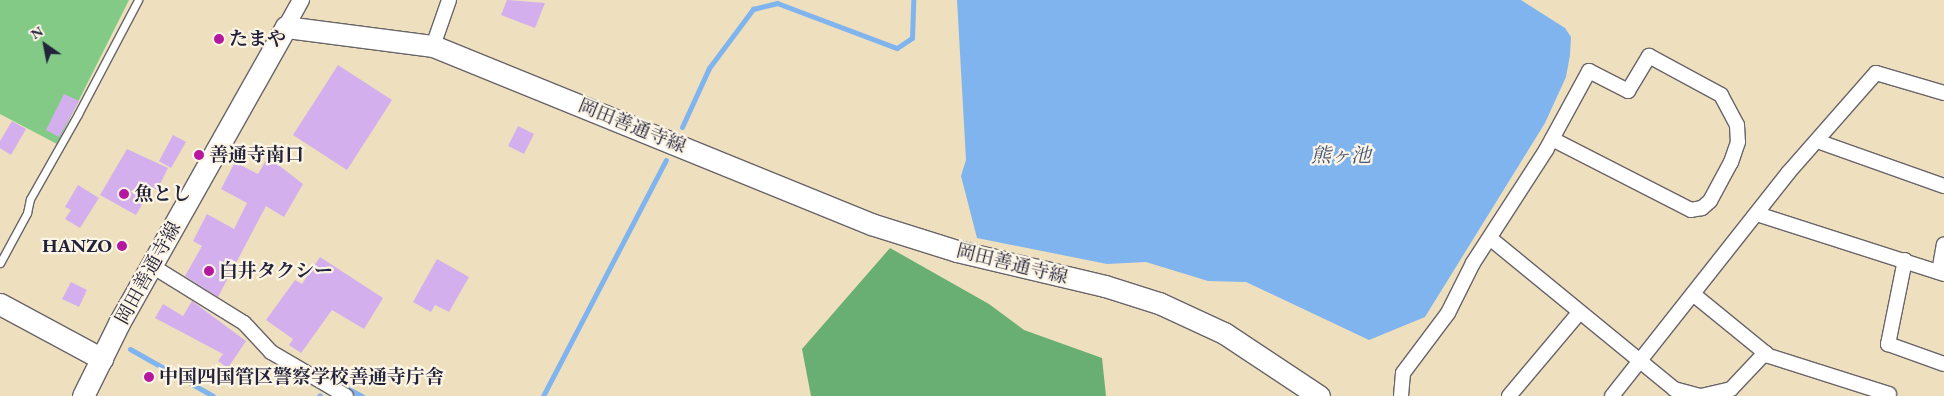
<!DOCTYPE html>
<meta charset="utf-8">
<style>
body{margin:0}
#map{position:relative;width:1944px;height:396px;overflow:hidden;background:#eee0be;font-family:"EB Garamond","Noto Serif JP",serif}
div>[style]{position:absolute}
.green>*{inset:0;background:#82ca86}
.forest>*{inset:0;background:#69ae73}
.water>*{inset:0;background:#80b4ee}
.stream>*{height:5px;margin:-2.5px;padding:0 2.5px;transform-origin:2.5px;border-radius:2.5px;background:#80b4ee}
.building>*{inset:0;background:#d3afed}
.roads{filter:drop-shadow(1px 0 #696469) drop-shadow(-1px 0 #696469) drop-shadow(0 1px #696469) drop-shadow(0 -1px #696469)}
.service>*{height:7px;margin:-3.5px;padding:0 3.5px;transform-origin:3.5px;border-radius:3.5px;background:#fff}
.minor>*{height:14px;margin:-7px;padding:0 7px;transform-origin:7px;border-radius:7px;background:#fff}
.tertiary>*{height:16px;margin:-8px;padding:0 8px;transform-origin:8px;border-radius:8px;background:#fff}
.primary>*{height:21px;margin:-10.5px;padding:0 10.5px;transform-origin:10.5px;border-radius:10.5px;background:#fff}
.dots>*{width:14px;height:14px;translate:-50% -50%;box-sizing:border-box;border:2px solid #fcf5e5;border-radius:50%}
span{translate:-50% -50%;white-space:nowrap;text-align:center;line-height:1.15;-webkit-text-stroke:4.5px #fcf5e5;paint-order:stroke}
.poi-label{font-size:19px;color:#22223b;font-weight:700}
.left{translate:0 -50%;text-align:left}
.right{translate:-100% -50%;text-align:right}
.street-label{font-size:19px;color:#22223b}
.water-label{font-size:20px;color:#43557a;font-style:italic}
.north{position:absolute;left:20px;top:20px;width:50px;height:50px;-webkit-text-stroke:4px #fcf5e5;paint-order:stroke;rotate:327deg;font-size:14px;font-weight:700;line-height:20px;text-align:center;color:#22223b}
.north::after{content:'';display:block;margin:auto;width:18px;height:22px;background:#22223b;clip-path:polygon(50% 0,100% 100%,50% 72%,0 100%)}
</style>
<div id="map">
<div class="green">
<div style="clip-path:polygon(0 0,129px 0,57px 144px,0 114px)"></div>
</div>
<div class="forest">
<div style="clip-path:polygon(890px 248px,989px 304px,1024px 330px,1102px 358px,1106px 396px,811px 396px,802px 349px)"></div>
</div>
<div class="water">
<div style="clip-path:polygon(957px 0,1521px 0,1565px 28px,1571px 37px,1570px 55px,1566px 77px,1545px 123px,1425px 317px,1369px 340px,1246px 282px,1208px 281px,1146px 262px,1107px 264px,977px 238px,961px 176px,966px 160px)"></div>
</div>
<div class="stream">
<div style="left:682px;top:127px;width:65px;rotate:-65.4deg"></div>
<div style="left:709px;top:68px;width:74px;rotate:-53.3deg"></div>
<div style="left:753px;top:9px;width:25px;rotate:-14deg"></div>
<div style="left:777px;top:3px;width:128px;rotate:20.6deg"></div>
<div style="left:897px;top:48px;width:18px;rotate:-34deg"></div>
<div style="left:912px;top:38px;width:38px;rotate:-88deg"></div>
<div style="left:130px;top:349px;width:95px;rotate:29.5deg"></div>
<div style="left:341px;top:385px;width:24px;rotate:28deg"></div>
<div style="left:319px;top:396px;width:1px;rotate:-45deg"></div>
<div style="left:543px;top:396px;width:266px;rotate:-62.5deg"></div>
</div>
<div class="building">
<div style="clip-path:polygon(507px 0,545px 3px,535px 28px,501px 15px)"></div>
<div style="clip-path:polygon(338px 65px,392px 100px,347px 170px,293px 135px)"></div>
<div style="clip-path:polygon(64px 94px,79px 101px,59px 137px,46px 130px)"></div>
<div style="clip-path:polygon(12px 121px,26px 129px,11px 155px,0 148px,0 141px)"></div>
<div style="clip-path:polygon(518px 126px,534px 134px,524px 154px,508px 146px)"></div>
<div style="clip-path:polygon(173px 135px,186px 142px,171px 168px,159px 161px)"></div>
<div style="clip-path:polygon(127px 149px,168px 168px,157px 190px,152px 187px,136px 215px,100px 195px)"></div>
<div style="clip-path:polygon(268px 157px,303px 184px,284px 217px,266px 206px,218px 297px,185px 276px,202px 246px,193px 241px,207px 214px,234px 229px,247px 203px,221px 189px,235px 162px,258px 174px)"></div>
<div style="clip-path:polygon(78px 185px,99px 198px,80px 228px,65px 219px,71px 210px,65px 207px)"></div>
<div style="clip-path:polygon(320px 257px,383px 298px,364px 329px,332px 310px,301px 353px,289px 345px,293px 339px,266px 320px,295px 280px,302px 284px)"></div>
<div style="clip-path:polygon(437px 259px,469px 277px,449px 312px,435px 305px,431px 312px,413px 302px)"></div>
<div style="clip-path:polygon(71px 282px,87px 290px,79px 307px,62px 299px)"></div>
<div style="clip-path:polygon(192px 301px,246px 341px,228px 368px,218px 361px,223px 354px,155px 318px,163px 304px,183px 316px)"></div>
</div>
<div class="roads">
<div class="service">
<div style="left:0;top:263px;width:57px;rotate:-61.6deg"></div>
<div style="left:27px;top:213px;width:14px;rotate:-78deg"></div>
<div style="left:30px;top:199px;width:98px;rotate:-60.5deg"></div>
<div style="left:78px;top:114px;width:129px;rotate:-62.2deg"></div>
</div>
<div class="minor">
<div style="left:433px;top:46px;width:49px;rotate:-70.8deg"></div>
<div style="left:1817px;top:141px;width:135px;rotate:19.5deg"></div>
<div style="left:1757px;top:214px;width:196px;rotate:17.8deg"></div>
<div style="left:1491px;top:239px;width:237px;rotate:39.3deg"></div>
<div style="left:1674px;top:389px;width:28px;rotate:15deg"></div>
<div style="left:1701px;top:396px;width:31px;rotate:-13deg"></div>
<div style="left:1731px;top:389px;width:50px;rotate:-46.6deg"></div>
<div style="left:1905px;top:260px;width:86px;rotate:101.4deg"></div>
<div style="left:1888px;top:344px;width:59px;rotate:19.7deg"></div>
<div style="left:152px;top:266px;width:108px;rotate:31.8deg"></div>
<div style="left:244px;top:323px;width:40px;rotate:47deg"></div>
<div style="left:271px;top:352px;width:87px;rotate:30.4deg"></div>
<div style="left:1939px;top:272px;width:28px;rotate:-80deg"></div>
<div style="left:1693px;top:294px;width:98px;rotate:39.2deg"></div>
<div style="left:1769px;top:356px;width:126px;rotate:17.6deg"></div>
<div style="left:1401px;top:396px;width:23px;rotate:-85deg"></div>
<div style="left:1403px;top:373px;width:75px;rotate:-53.1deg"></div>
<div style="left:1448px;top:313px;width:56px;rotate:-63.4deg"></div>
<div style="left:1473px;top:263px;width:135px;rotate:-57.1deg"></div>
<div style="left:1546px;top:150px;width:90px;rotate:-61.4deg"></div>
<div style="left:1589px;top:71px;width:44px;rotate:27.1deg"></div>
<div style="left:1628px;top:91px;width:41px;rotate:-59deg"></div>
<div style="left:1649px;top:56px;width:82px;rotate:28.4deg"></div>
<div style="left:1721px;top:95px;width:34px;rotate:62deg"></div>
<div style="left:1737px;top:125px;width:17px;rotate:87deg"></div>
<div style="left:1738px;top:142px;width:21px;rotate:109deg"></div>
<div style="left:1731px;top:162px;width:44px;rotate:118.3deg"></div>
<div style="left:1710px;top:201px;width:11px;rotate:139deg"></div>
<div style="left:1702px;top:208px;width:11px;rotate:170deg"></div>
<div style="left:1691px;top:210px;width:156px;rotate:-152.9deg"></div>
<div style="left:1509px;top:396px;width:109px;rotate:-49.9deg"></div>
<div style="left:1612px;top:396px;width:284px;rotate:-51.7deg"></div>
<div style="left:1788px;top:173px;width:133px;rotate:-48.7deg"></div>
<div style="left:1876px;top:73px;width:71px;rotate:16.4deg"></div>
</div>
<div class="tertiary">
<div style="left:286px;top:27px;width:31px;rotate:-61deg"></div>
</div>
<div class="primary">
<div style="left:0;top:304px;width:116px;rotate:28.3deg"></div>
<div style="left:83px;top:396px;width:81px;rotate:-63.7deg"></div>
<div style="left:119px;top:323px;width:340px;rotate:-60.6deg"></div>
<div style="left:286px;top:27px;width:148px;rotate:7.4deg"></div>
<div style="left:433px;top:46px;width:473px;rotate:22.1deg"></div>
<div style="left:871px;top:224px;width:90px;rotate:17.4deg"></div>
<div style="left:957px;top:251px;width:152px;rotate:13.3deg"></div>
<div style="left:1105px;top:286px;width:57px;rotate:17.5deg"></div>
<div style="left:1159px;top:303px;width:72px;rotate:24.8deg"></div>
<div style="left:1224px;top:333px;width:114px;rotate:33.6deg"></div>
</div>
</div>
<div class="dots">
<div style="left:219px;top:39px;background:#b5179e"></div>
<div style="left:199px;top:155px;background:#b5179e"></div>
<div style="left:124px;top:194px;background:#b5179e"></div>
<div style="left:122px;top:246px;background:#b5179e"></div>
<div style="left:209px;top:271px;background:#b5179e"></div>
<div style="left:149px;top:377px;background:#b5179e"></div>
</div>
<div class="poi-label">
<span class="left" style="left:229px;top:39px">たまや</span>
<span class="left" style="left:209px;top:155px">善通寺南口</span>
<span class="left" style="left:134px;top:194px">魚とし</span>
<span class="right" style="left:112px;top:246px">HANZO</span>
<span class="left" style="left:219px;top:271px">白井タクシー</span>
<span class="left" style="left:159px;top:377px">中国四国管区警察学校善通寺庁舎</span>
</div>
<div class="street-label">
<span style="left:632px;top:126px;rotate:22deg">岡田善通寺線</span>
<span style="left:1012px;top:264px;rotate:14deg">岡田善通寺線</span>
<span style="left:148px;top:273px;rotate:-61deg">岡田善通寺線</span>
</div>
<div class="water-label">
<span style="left:1341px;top:155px">熊ヶ池</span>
</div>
<div class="north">N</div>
</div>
